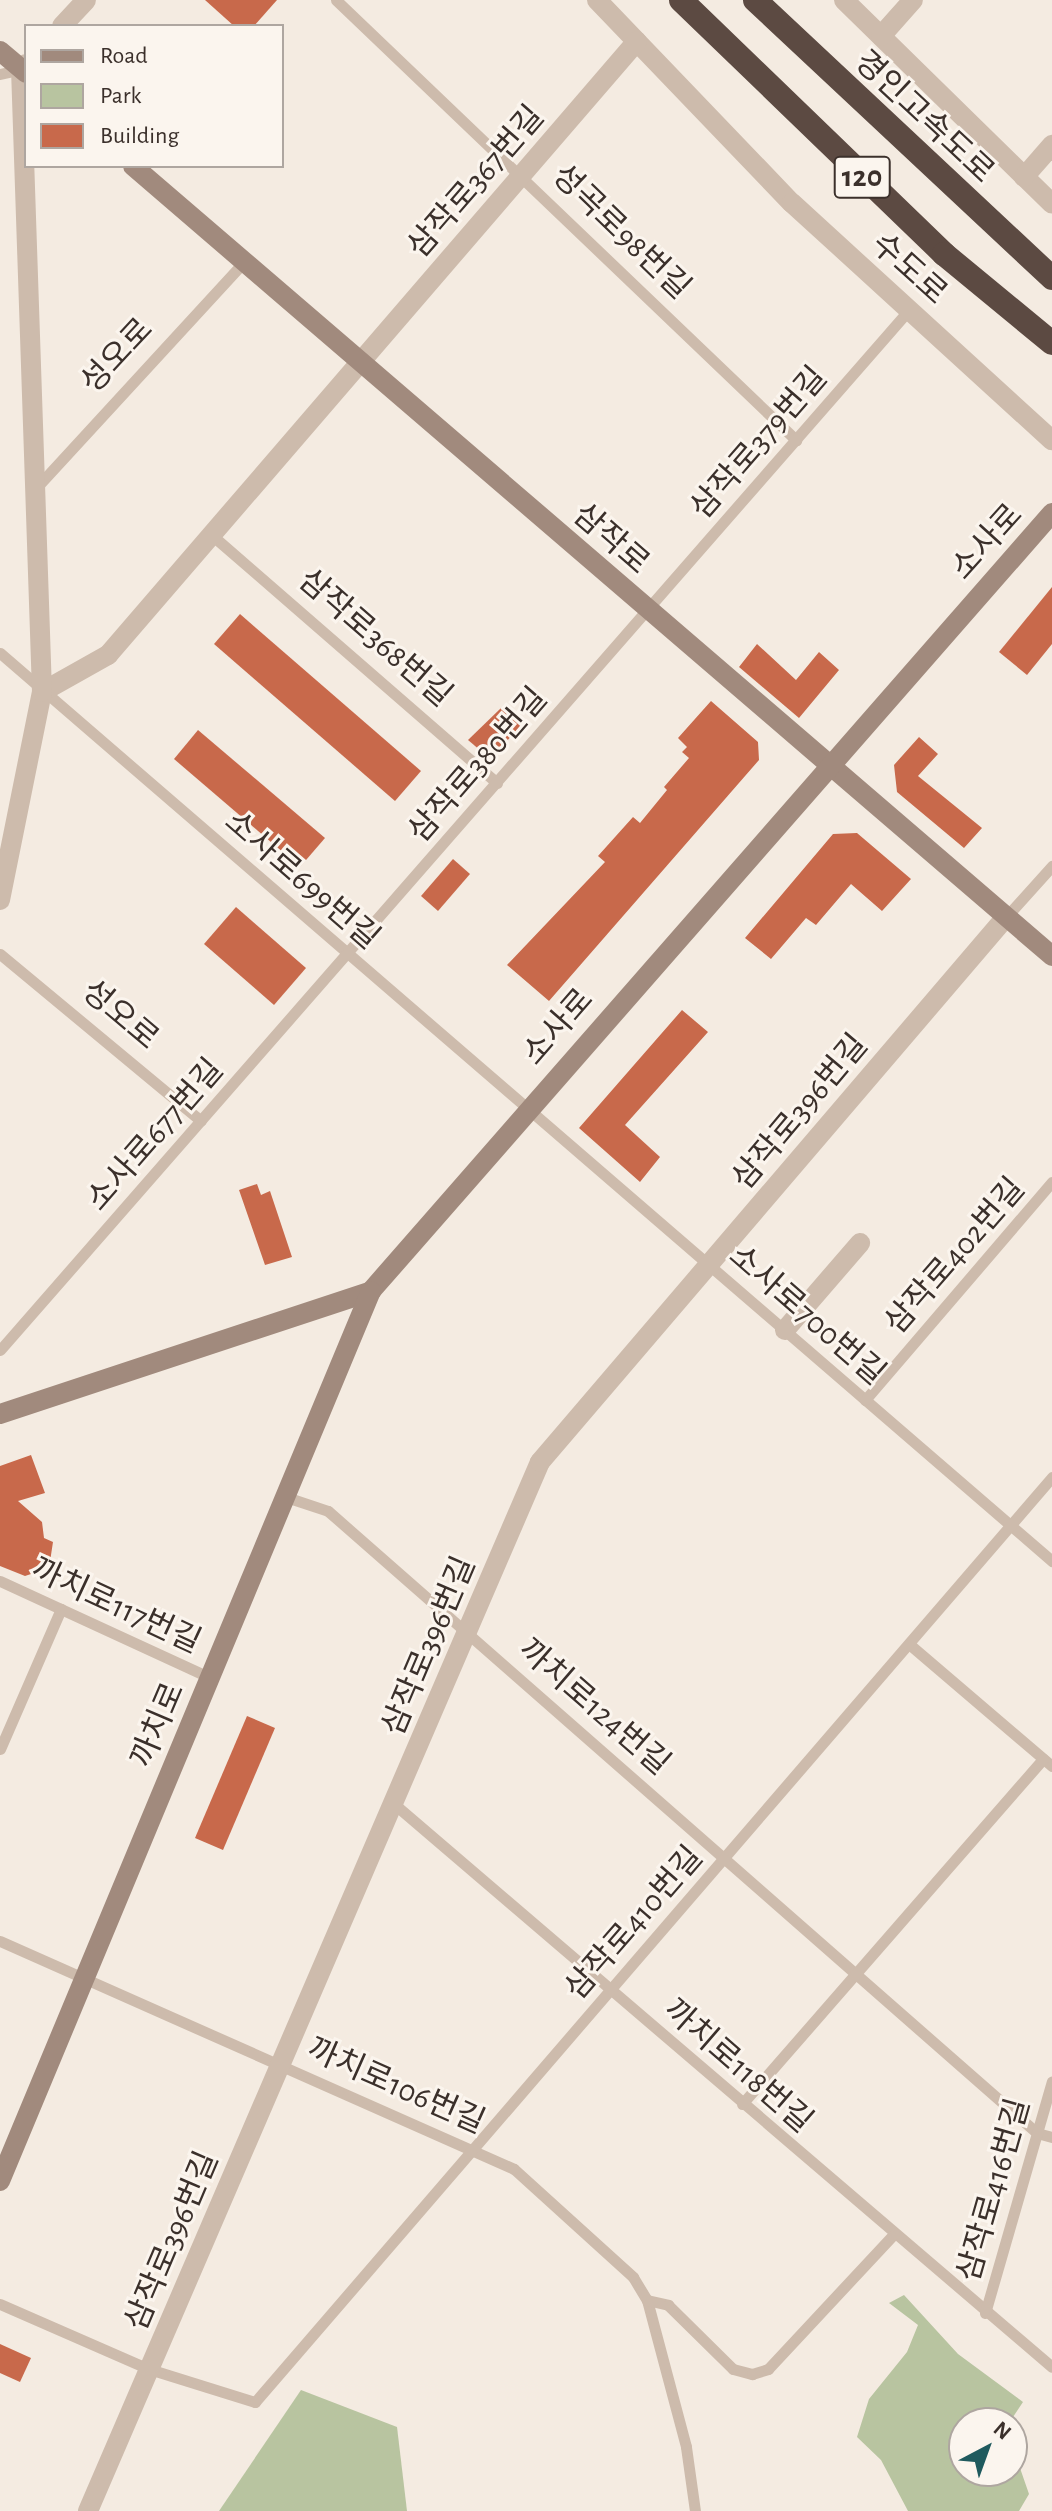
<!DOCTYPE html>
<meta charset="utf-8">
<style>
body{margin:0}
#map{position:relative;width:1052px;height:2511px;overflow:hidden;background:#f4ebe1;font-family:"Alegreya Sans","Noto Sans KR",sans-serif}
div>[style]{position:absolute}
.green>*{inset:0;background:#b8c4a0}
.building>*{inset:0;background:#c8694b}
.lane>*{height:11px;margin:-5.5px;padding:0 5.5px;transform-origin:5.5px;border-radius:5.5px;background:#cdbbac}
.street>*{height:20px;margin:-10px;padding:0 10px;transform-origin:10px;border-radius:10px;background:#cdbbac}
.secondary>*{height:20px;margin:-10px;padding:0 10px;transform-origin:10px;border-radius:10px;background:#a18a7d}
.highway>*{height:24px;margin:-12px;padding:0 12px;transform-origin:12px;border-radius:12px;background:#5c4a42}
span{translate:-50% -50%;white-space:nowrap;text-align:center;line-height:1.15;-webkit-text-stroke:6px #fbf5ee;paint-order:stroke}
.shield-label span{padding:2px 6px;background:#fbf5ee;border:2px solid;border-radius:6px;-webkit-text-stroke-width:0}
.shield-label{font-size:30px;color:#3b302b;font-weight:700}
.street-label{font-size:32px;color:#3b302b}
.legend{position:absolute;left:24px;top:24px;width:260px;height:144px;box-sizing:border-box;background:#fbf5ee;border:2px solid #aea6a0;margin:0;padding:10px 14px;list-style:none;font-size:24px;color:#3b302b}
.legend li{display:flex;align-items:center;gap:16px;height:40px}
.legend b{width:40px;border:2px solid #aea6a0}
.north{position:absolute;left:948px;top:2407px;width:80px;height:80px;box-sizing:border-box;background:#fbf5ee;border:2px solid #aea6a0;border-radius:50%;rotate:41deg;font-size:22px;font-weight:700;line-height:32px;text-align:center;color:#3b302b}
.north::after{content:'';display:block;margin:auto;width:28px;height:36px;background:#1f5a5e;clip-path:polygon(50% 0,100% 100%,50% 72%,0 100%)}
</style>
<div id="map">
<div class="green">
<div style="clip-path:polygon(904px 2295px,958px 2354px,1023px 2402px,1009px 2423px,964px 2423px,964px 2471px,1012px 2471px,1012px 2445px,1029px 2494px,1019px 2511px,908px 2511px,881px 2460px,857px 2437px,869px 2399px,907px 2352px,918px 2325px,889px 2303px)"></div>
<div style="clip-path:polygon(301px 2390px,397px 2427px,407px 2511px,219px 2511px)"></div>
</div>
<div class="building">
<div style="clip-path:polygon(205px 0,277px 0,254px 26px,234px 26px)"></div>
<div style="clip-path:polygon(1052px 587px,1052px 644px,1027px 675px,999px 652px)"></div>
<div style="clip-path:polygon(240px 614px,421px 771px,395px 801px,214px 644px)"></div>
<div style="clip-path:polygon(757px 644px,796px 680px,819px 652px,839px 670px,799px 718px,739px 667px)"></div>
<div style="clip-path:polygon(711px 701px,758px 742px,759px 760px,549px 1001px,507px 965px,605px 862px,598px 856px,633px 817px,640px 823px,667px 790px,664px 787px,689px 758px,682px 752px,687px 747px,678px 738px)"></div>
<div style="clip-path:polygon(501px 708px,521px 725px,498px 751px,481px 751px,468px 740px)"></div>
<div style="clip-path:polygon(198px 730px,325px 838px,300px 867px,174px 759px)"></div>
<div style="clip-path:polygon(919px 737px,938px 754px,918px 776px,982px 828px,964px 848px,897px 792px,894px 765px)"></div>
<div style="clip-path:polygon(857px 833px,911px 879px,882px 911px,851px 884px,816px 925px,806px 918px,771px 959px,745px 938px,833px 834px)"></div>
<div style="clip-path:polygon(453px 859px,470px 874px,438px 911px,421px 896px)"></div>
<div style="clip-path:polygon(236px 907px,306px 968px,274px 1005px,204px 944px)"></div>
<div style="clip-path:polygon(682px 1010px,708px 1032px,625px 1125px,660px 1157px,640px 1182px,579px 1128px)"></div>
<div style="clip-path:polygon(257px 1184px,261px 1195px,270px 1191px,292px 1257px,265px 1265px,239px 1190px)"></div>
<div style="clip-path:polygon(31px 1455px,45px 1493px,18px 1501px,42px 1522px,44px 1538px,53px 1542px,49px 1568px,25px 1576px,0 1566px,0 1466px)"></div>
<div style="clip-path:polygon(247px 1716px,275px 1728px,223px 1850px,195px 1838px)"></div>
<div style="clip-path:polygon(0 2344px,31px 2358px,20px 2382px,0 2373px)"></div>
</div>
<div class="lane">
<div style="left:336px;top:0;width:637px;rotate:43.73deg"></div>
<div style="left:0;top:74px;width:22px;rotate:-13deg"></div>
<div style="left:36px;top:488px;width:307px;rotate:-47.4deg"></div>
<div style="left:214px;top:537px;width:375px;rotate:41deg"></div>
<div style="left:0;top:653px;width:1390px;rotate:40.8deg"></div>
<div style="left:1006px;top:917px;width:69px;rotate:-48deg"></div>
<div style="left:0;top:954px;width:261px;rotate:39.7deg"></div>
<div style="left:0;top:1350px;width:1381px;rotate:-48.85deg"></div>
<div style="left:865px;top:1400px;width:287px;rotate:-49.4deg"></div>
<div style="left:286px;top:1497px;width:44px;rotate:18.4deg"></div>
<div style="left:328px;top:1511px;width:943px;rotate:41.26deg"></div>
<div style="left:1037px;top:2133px;width:16px;rotate:15deg"></div>
<div style="left:0;top:1581px;width:232px;rotate:24.7deg"></div>
<div style="left:909px;top:1644px;width:188px;rotate:40.5deg"></div>
<div style="left:0;top:1749px;width:153px;rotate:-66.5deg"></div>
<div style="left:393px;top:1803px;width:867px;rotate:40.56deg"></div>
<div style="left:0;top:1941px;width:562px;rotate:23.92deg"></div>
<div style="left:514px;top:2169px;width:161px;rotate:42.2deg"></div>
<div style="left:633px;top:2277px;width:27px;rotate:59deg"></div>
<div style="left:647px;top:2300px;width:152px;rotate:75.1deg"></div>
<div style="left:686px;top:2447px;width:65px;rotate:82deg"></div>
<div style="left:742px;top:2104px;width:458px;rotate:-48.9deg"></div>
<div style="left:647px;top:2300px;width:22px;rotate:13deg"></div>
<div style="left:668px;top:2305px;width:91px;rotate:44.6deg"></div>
<div style="left:733px;top:2369px;width:20px;rotate:15deg"></div>
<div style="left:752px;top:2374px;width:17px;rotate:-17deg"></div>
<div style="left:768px;top:2369px;width:185px;rotate:-47deg"></div>
<div style="left:0;top:2304px;width:163px;rotate:23.6deg"></div>
<div style="left:149px;top:2369px;width:111px;rotate:17.3deg"></div>
<div style="left:255px;top:2402px;width:1221px;rotate:-49.25deg"></div>
<div style="left:985px;top:2313px;width:241px;rotate:-73.9deg"></div>
</div>
<div class="street">
<div style="left:597px;top:0;width:281px;rotate:46.2deg"></div>
<div style="left:792px;top:203px;width:352px;rotate:42.4deg"></div>
<div style="left:844px;top:0;width:291px;rotate:44.4deg"></div>
<div style="left:62px;top:26px;width:35px;rotate:-47deg"></div>
<div style="left:881px;top:36px;width:48px;rotate:-48.4deg"></div>
<div style="left:1024px;top:177px;width:43px;rotate:-48.8deg"></div>
<div style="left:42px;top:692px;width:76px;rotate:-29.3deg"></div>
<div style="left:108px;top:655px;width:810px;rotate:-49.25deg"></div>
<div style="left:0;top:900px;width:212px;rotate:-78.6deg"></div>
<div style="left:42px;top:692px;width:623px;rotate:-91.93deg"></div>
<div style="left:21px;top:69px;width:7px;rotate:-45deg"></div>
<div style="left:785px;top:1330px;width:115px;rotate:-49.2deg"></div>
<div style="left:88px;top:2511px;width:1142px;rotate:-66.69deg"></div>
<div style="left:540px;top:1462px;width:717px;rotate:-49.47deg"></div>
</div>
<div class="secondary">
<div style="left:0;top:51px;width:34px;rotate:40deg"></div>
<div style="left:133px;top:166px;width:1212px;rotate:40.68deg"></div>
<div style="left:0;top:1414px;width:391px;rotate:-18.3deg"></div>
<div style="left:371px;top:1291px;width:1034px;rotate:-48.8deg"></div>
<div style="left:0;top:2181px;width:964px;rotate:-67.37deg"></div>
</div>
<div class="highway">
<div style="left:681px;top:0;width:366px;rotate:44deg"></div>
<div style="left:944px;top:254px;width:140px;rotate:39.5deg"></div>
<div style="left:755px;top:0;width:407px;rotate:43.1deg"></div>
</div>
<div class="shield-label">
<span style="left:862px;top:177px">120</span>
</div>
<div class="street-label">
<span style="left:924px;top:117px;rotate:43deg">경인고속도로</span>
<span style="left:476px;top:182px;rotate:-49deg">삼작로367번길</span>
<span style="left:621px;top:232px;rotate:44deg">성곡로98번길</span>
<span style="left:909px;top:269px;rotate:42deg">수도로</span>
<span style="left:117px;top:356px;rotate:-47deg">성오로</span>
<span style="left:759px;top:443px;rotate:-49deg">삼작로379번길</span>
<span style="left:611px;top:539px;rotate:41deg">삼작로</span>
<span style="left:987px;top:542px;rotate:-48deg">소사로</span>
<span style="left:375px;top:638px;rotate:41deg">삼작로368번길</span>
<span style="left:478px;top:765px;rotate:-49deg">삼작로380번길</span>
<span style="left:302px;top:880px;rotate:41deg">소사로699번길</span>
<span style="left:120px;top:1015px;rotate:40deg">성오로</span>
<span style="left:558px;top:1027px;rotate:-49deg">소사로</span>
<span style="left:800px;top:1112px;rotate:-50deg">삼작로396번길</span>
<span style="left:155px;top:1135px;rotate:-49deg">소사로677번길</span>
<span style="left:955px;top:1256px;rotate:-49deg">삼작로402번길</span>
<span style="left:807px;top:1315px;rotate:41deg">소사로700번길</span>
<span style="left:116px;top:1606px;rotate:25deg">까치로117번길</span>
<span style="left:429px;top:1646px;rotate:-67deg">삼작로396번길</span>
<span style="left:594px;top:1707px;rotate:41deg">까치로124번길</span>
<span style="left:158px;top:1725px;rotate:-67deg">까치로</span>
<span style="left:634px;top:1923px;rotate:-49deg">삼작로410번길</span>
<span style="left:738px;top:2066px;rotate:41deg">까치로118번길</span>
<span style="left:396px;top:2086px;rotate:24deg">까치로106번길</span>
<span style="left:994px;top:2190px;rotate:-74deg">삼작로416번길</span>
<span style="left:172px;top:2241px;rotate:-67deg">삼작로396번길</span>
</div>
<ul class="legend">
<li><b style="height:10px;background:#a18a7d"></b>Road</li>
<li><b style="height:22px;background:#b8c4a0"></b>Park</li>
<li><b style="height:22px;background:#c8694b"></b>Building</li>
</ul>
<div class="north">N</div>
</div>
